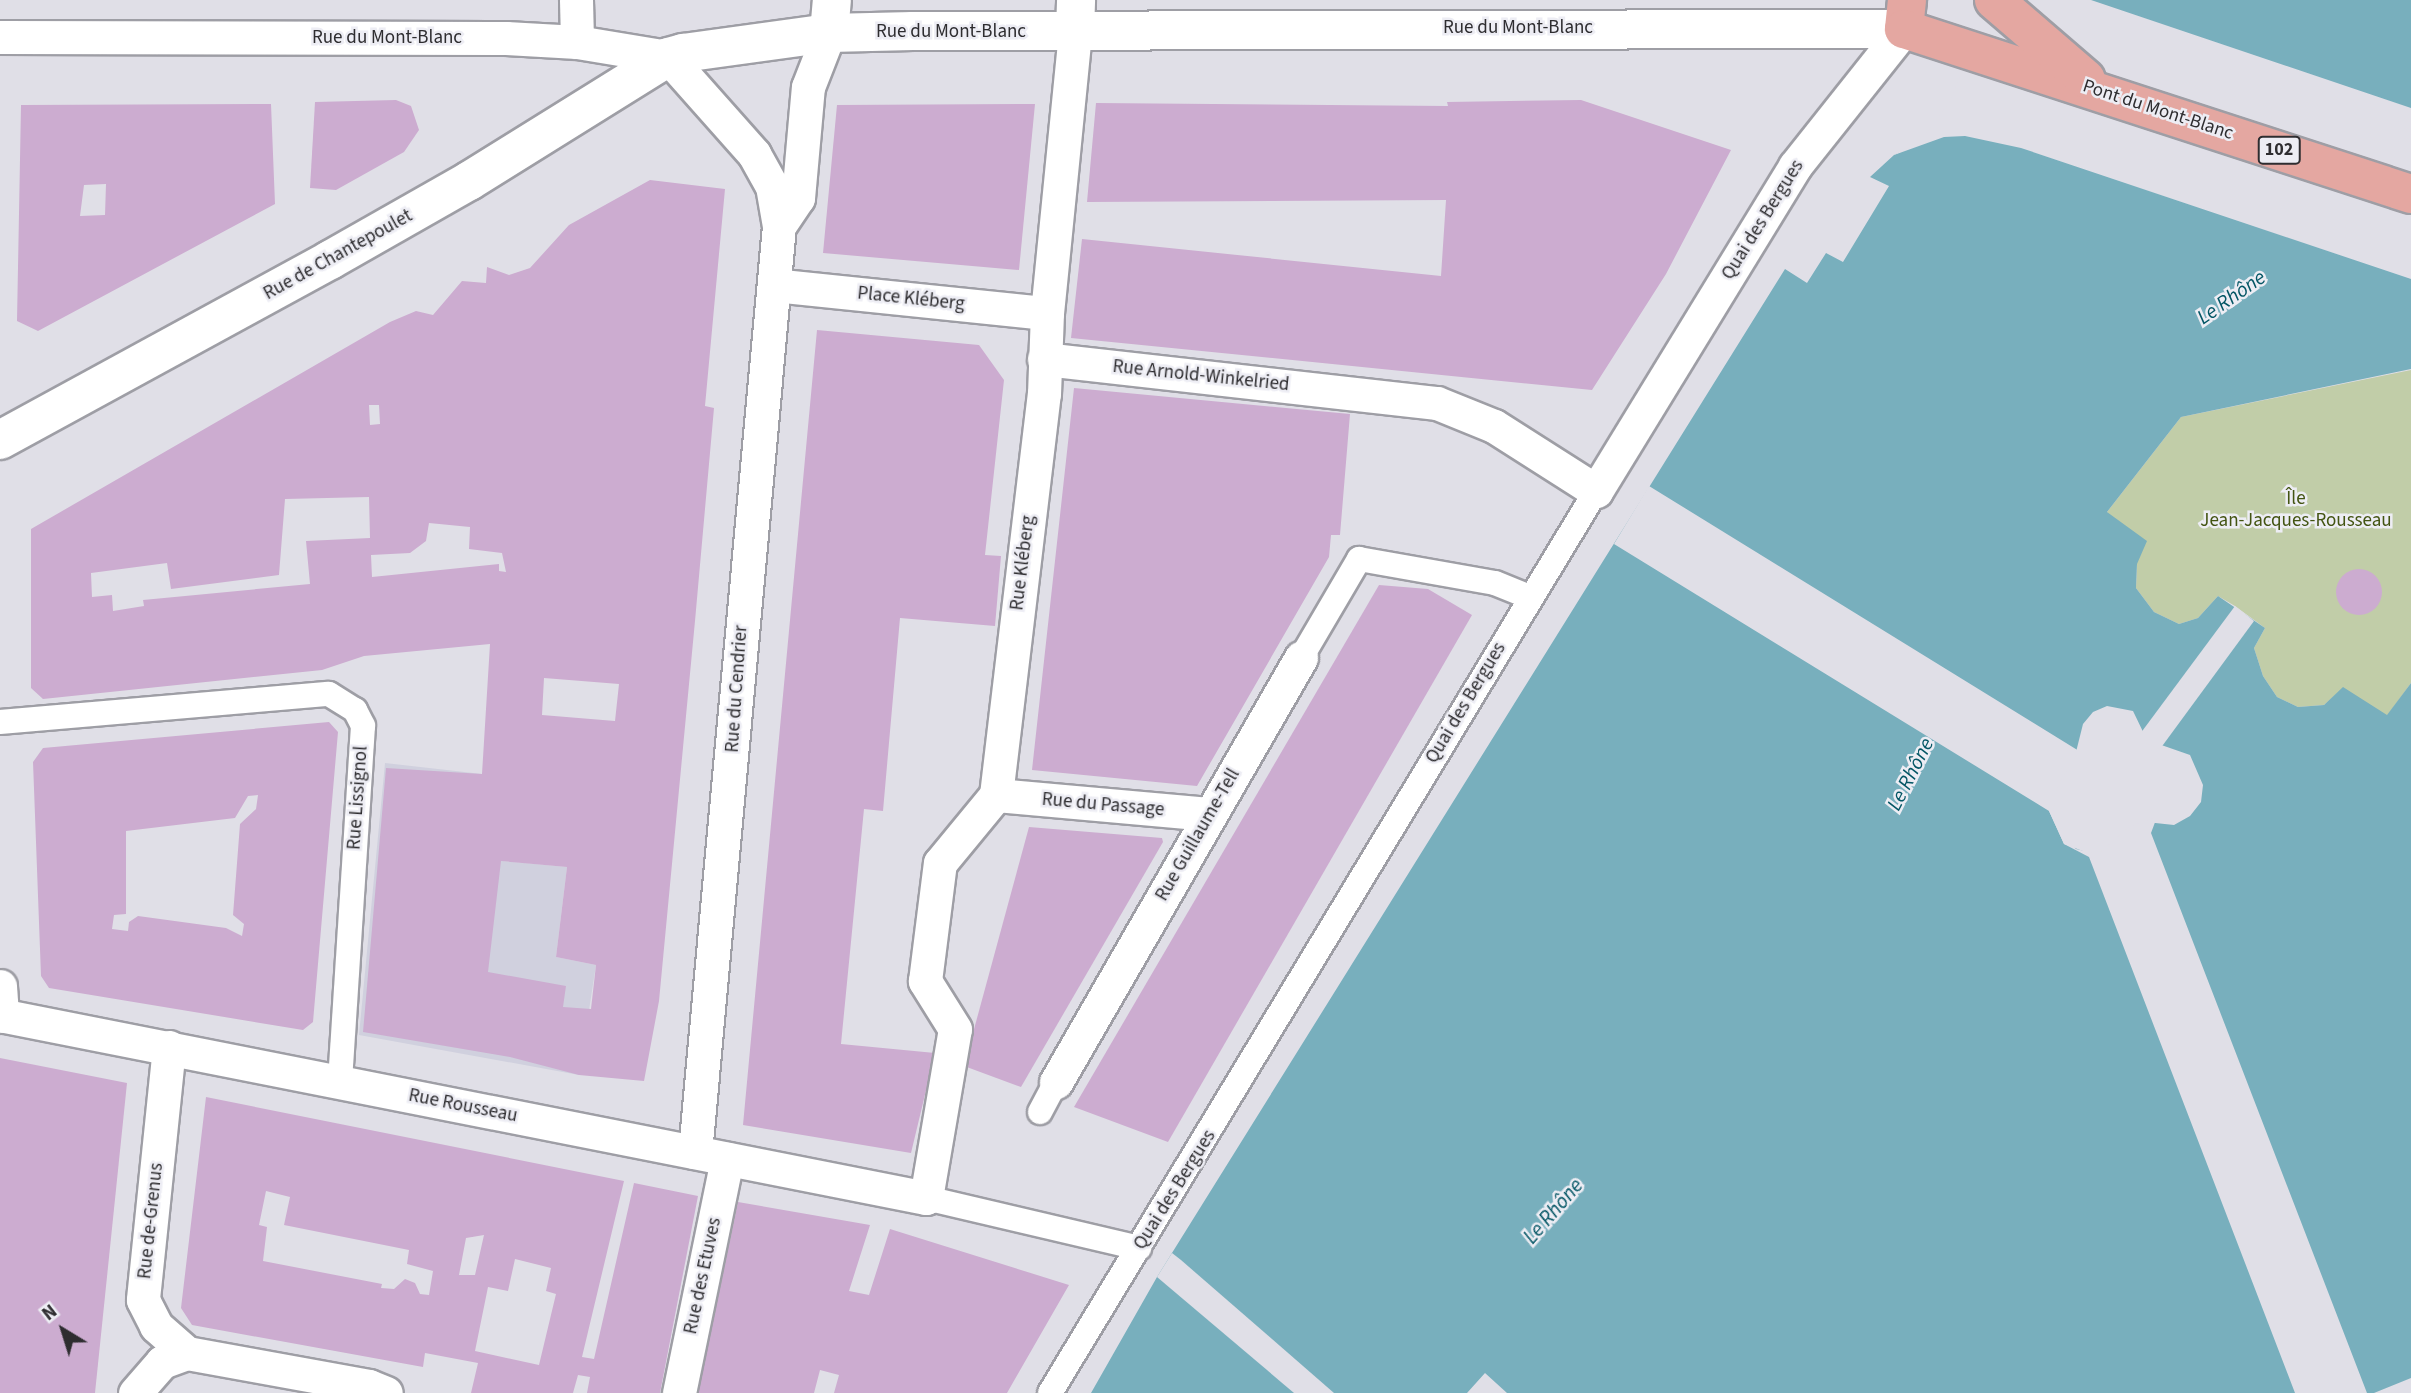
<!DOCTYPE html>
<meta charset="utf-8">
<style>
body{margin:0}
#map{position:relative;width:2411px;height:1393px;overflow:hidden;background:#e0dfe7;font-family:"Source Sans 3",sans-serif}
div>[style]{position:absolute}
.built>*{inset:0;background:#d0d0de}
.green>*{inset:0;background:#c1cda8}
.water>*{inset:0;background:#78afbd}
.pier>*{inset:0;background:#e0dfe7}
.building>*{inset:0;background:#ccacd0}
.round{border-radius:50%}
.roads{filter:drop-shadow(2px 0 #9e9ea5) drop-shadow(-2px 0 #9e9ea5) drop-shadow(0 2px #9e9ea5) drop-shadow(0 -2px #9e9ea5)}
.pedestrian>*{height:24px;margin:-12px;padding:0 12px;transform-origin:12px;border-radius:12px;background:#fff}
.minor>*{height:33px;margin:-16.5px;padding:0 16.5px;transform-origin:16.5px;border-radius:16.5px;background:#fff}
.tertiary>*{height:38px;margin:-19px;padding:0 19px;transform-origin:19px;border-radius:19px;background:#fff}
.secondary>*{height:38px;margin:-19px;padding:0 19px;transform-origin:19px;border-radius:19px;background:#fff}
.primary>*{height:38px;margin:-19px;padding:0 19px;transform-origin:19px;border-radius:19px;background:#e4a7a1}
span{translate:-50% -50%;white-space:nowrap;text-align:center;line-height:1.15;-webkit-text-stroke:5px #ededf4;paint-order:stroke}
.shield-label span{padding:2px 5px;background:#ededf4;border:2px solid;border-radius:5px;-webkit-text-stroke-width:0}
.shield-label{font-size:18px;color:#2e2d30;font-weight:700}
.street-label{font-size:19px;color:#2e2d30}
.park-label{font-size:19px;color:#435412}
.water-label{font-size:21px;color:#045665;font-style:italic}
.north{position:absolute;left:28px;top:1295px;width:70px;height:70px;-webkit-text-stroke:5px #ededf4;paint-order:stroke;rotate:322deg;font-size:19px;font-weight:700;line-height:28px;text-align:center;color:#2e2d30}
.north::after{content:'';display:block;margin:auto;width:24px;height:32px;background:#2e2d30;clip-path:polygon(50% 0,100% 100%,50% 72%,0 100%)}
</style>
<div id="map">
<div class="built">
<div style="clip-path:polygon(385px 763px,482px 774px,476px 849px,502px 861px,567px 867px,556px 957px,596px 965px,579px 1075px,359px 1035px)"></div>
</div>
<div class="green">
<div style="clip-path:polygon(2411px 370px,2411px 683px,2387px 716px,2343px 688px,2324px 705px,2298px 707px,2277px 697px,2263px 676px,2254px 648px,2265px 628px,2235px 606px,2218px 596px,2198px 618px,2179px 624px,2154px 612px,2136px 588px,2137px 564px,2107px 512px,2181px 417px)"></div>
</div>
<div class="water">
<div style="clip-path:polygon(evenodd,1994px 0,2411px 0,2411px 369px,2181px 417px,2107px 512px,2147px 541px,2137px 564px,2136px 588px,2154px 612px,2179px 624px,2198px 618px,2218px 596px,2265px 628px,2254px 648px,2263px 676px,2277px 697px,2298px 707px,2324px 705px,2343px 687px,2387px 715px,2411px 683px,2411px 1378px,2374px 1393px,1507px 1393px,1485px 1373px,1467px 1393px,1091px 1393px,1157px 1277px,1785px 269px,1807px 283px,1826px 253px,1843px 262px,1889px 186px,1870px 177px,1894px 155px,1925px 141px,1953px 103px,1994px 0,2107px 706px,2133px 711px,2147px 740px,2190px 755px,2203px 785px,2201px 802px,2190px 816px,2174px 825px,2146px 822px,2099px 857px,2064px 844px,2049px 811px,2055px 783px,2076px 752px,2083px 724px,2093px 712px,2107px 706px)"></div>
</div>
<div class="pier">
<div style="clip-path:polygon(1991px 0,2091px 0,2411px 108px,2411px 279px,2021px 148px,1965px 136px,1944px 137px,1894px 155px,1923px 138px,1950px 101px)"></div>
<div style="clip-path:polygon(1649px 486px,2079px 751px,2058px 785px,2053px 811px,2061px 834px,2076px 849px,2098px 854px,2129px 827px,2157px 817px,2151px 833px,2367px 1393px,2295px 1393px,2089px 857px,2064px 844px,2049px 811px,1614px 544px)"></div>
<div style="clip-path:polygon(2235px 606px,2254px 621px,2160px 749px,2145px 743px,2140px 734px)"></div>
<div style="clip-path:polygon(1172px 1253px,1181px 1260px,1334px 1393px,1294px 1393px,1157px 1277px)"></div>
</div>
<div class="building">
<div style="clip-path:polygon(396px 100px,411px 106px,419px 130px,404px 152px,336px 190px,310px 188px,315px 102px)"></div>
<div style="clip-path:polygon(1581px 100px,1731px 150px,1666px 274px,1592px 390px,1071px 338px,1082px 239px,1441px 276px,1446px 200px,1087px 202px,1096px 103px,1448px 106px,1447px 102px)"></div>
<div style="clip-path:polygon(evenodd,271px 104px,275px 204px,38px 331px,17px 321px,21px 105px,271px 104px,106px 184px,105px 215px,80px 216px,84px 185px,106px 184px)"></div>
<div style="clip-path:polygon(1035px 104px,1019px 270px,823px 253px,837px 105px)"></div>
<div style="clip-path:polygon(evenodd,650px 180px,725px 189px,705px 406px,714px 408px,695px 621px,659px 1001px,644px 1081px,579px 1075px,510px 1057px,363px 1032px,386px 768px,482px 774px,490px 644px,364px 656px,322px 670px,43px 699px,31px 688px,31px 529px,390px 322px,416px 311px,433px 315px,462px 281px,486px 283px,487px 267px,509px 275px,530px 268px,569px 225px,650px 180px,369px 405px,379px 405px,380px 424px,370px 425px,369px 405px,650px 180px,369px 497px,370px 538px,306px 541px,310px 584px,143px 600px,144px 606px,113px 611px,112px 595px,92px 597px,91px 573px,167px 563px,171px 589px,279px 575px,285px 499px,369px 497px,650px 180px,429px 523px,470px 527px,469px 549px,502px 553px,506px 572px,499px 571px,499px 564px,372px 577px,371px 555px,410px 553px,426px 541px,429px 523px,650px 180px,544px 678px,619px 684px,615px 721px,542px 715px,544px 678px,650px 180px,501px 861px,567px 867px,556px 957px,596px 965px,591px 1009px,563px 1007px,566px 986px,488px 972px,501px 861px)"></div>
<div style="clip-path:polygon(817px 330px,979px 345px,1004px 380px,985px 555px,1001px 556px,995px 626px,900px 618px,883px 811px,864px 809px,841px 1044px,935px 1053px,911px 1153px,743px 1125px)"></div>
<div style="clip-path:polygon(1074px 388px,1350px 414px,1340px 535px,1331px 535px,1329px 557px,1197px 786px,1032px 770px)"></div>
<div class="round" style="left:2336px;top:569px;width:46px;height:46px"></div>
<div style="clip-path:polygon(1379px 585px,1428px 589px,1472px 615px,1168px 1142px,1074px 1107px)"></div>
<div style="clip-path:polygon(evenodd,329px 722px,338px 732px,313px 1022px,303px 1030px,49px 988px,41px 976px,33px 762px,43px 748px,329px 722px,258px 795px,256px 809px,240px 824px,233px 915px,244px 924px,242px 936px,226px 928px,138px 916px,129px 922px,128px 931px,112px 929px,114px 915px,126px 914px,126px 831px,235px 818px,248px 796px,258px 795px)"></div>
<div style="clip-path:polygon(1029px 827px,1162px 838px,1163px 842px,1021px 1087px,964px 1066px)"></div>
<div style="clip-path:polygon(0 1058px,127px 1083px,95px 1393px,0 1393px)"></div>
<div style="clip-path:polygon(evenodd,206px 1097px,624px 1181px,582px 1357px,594px 1359px,634px 1183px,698px 1196px,660px 1393px,587px 1393px,590px 1377px,578px 1375px,573px 1393px,471px 1393px,478px 1363px,425px 1353px,423px 1367px,192px 1325px,181px 1308px,206px 1097px,266px 1191px,290px 1197px,284px 1225px,409px 1250px,407px 1264px,433px 1271px,429px 1295px,420px 1294px,415px 1283px,405px 1279px,394px 1289px,381px 1288px,382px 1284px,263px 1261px,267px 1227px,259px 1225px,266px 1191px,206px 1097px,484px 1235px,475px 1275px,459px 1275px,466px 1238px,484px 1235px,206px 1097px,515px 1259px,551px 1268px,546px 1291px,556px 1294px,539px 1365px,475px 1351px,488px 1287px,508px 1291px,515px 1259px)"></div>
<div style="clip-path:polygon(738px 1202px,870px 1225px,849px 1291px,869px 1295px,890px 1229px,1069px 1285px,1007px 1393px,834px 1393px,839px 1375px,820px 1370px,814px 1393px,698px 1393px)"></div>
</div>
<div class="roads">
<div class="pedestrian">
<div style="left:1301px;top:658px;width:115px;rotate:-59.6deg"></div>
<div style="left:1359px;top:559px;width:138px;rotate:10deg"></div>
<div style="left:1495px;top:583px;width:37px;rotate:22deg"></div>
<div style="left:0;top:722px;width:330px;rotate:-4.9deg"></div>
<div style="left:329px;top:694px;width:31px;rotate:32deg"></div>
<div style="left:355px;top:710px;width:18px;rotate:63deg"></div>
<div style="left:363px;top:726px;width:356px;rotate:93.7deg"></div>
<div style="left:1040px;top:1112px;width:34px;rotate:-62deg"></div>
<div style="left:926px;top:1198px;width:219px;rotate:13.2deg"></div>
<div style="left:1050px;top:1393px;width:1054px;rotate:-58.81deg"></div>
</div>
<div class="minor">
<div style="left:576px;top:0;width:42px;rotate:88.6deg"></div>
<div style="left:0;top:37px;width:506px;rotate:0.11deg"></div>
<div style="left:506px;top:38px;width:71px;rotate:3.2deg"></div>
<div style="left:577px;top:42px;width:92px;rotate:9.4deg"></div>
<div style="left:668px;top:57px;width:130px;rotate:48.4deg"></div>
<div style="left:754px;top:154px;width:37px;rotate:61deg"></div>
<div style="left:772px;top:186px;width:41px;rotate:80.1deg"></div>
<div style="left:774px;top:285px;width:274px;rotate:5.9deg"></div>
<div style="left:1044px;top:359px;width:395px;rotate:6.4deg"></div>
<div style="left:1437px;top:403px;width:61px;rotate:22deg"></div>
<div style="left:1494px;top:426px;width:121px;rotate:32.5deg"></div>
<div style="left:1596px;top:491px;width:381px;rotate:-58.5deg"></div>
<div style="left:1795px;top:166px;width:175px;rotate:-51.5deg"></div>
<div style="left:996px;top:795px;width:214px;rotate:5.1deg"></div>
<div style="left:0;top:986px;width:30px;rotate:86deg"></div>
<div style="left:0;top:1015px;width:944px;rotate:11.18deg"></div>
<div style="left:926px;top:1198px;width:171px;rotate:-80.3deg"></div>
<div style="left:955px;top:1029px;width:57px;rotate:-122deg"></div>
<div style="left:925px;top:981px;width:119px;rotate:-82.8deg"></div>
<div style="left:940px;top:863px;width:88px;rotate:-50.5deg"></div>
<div style="left:996px;top:795px;width:404px;rotate:-83.2deg"></div>
<div style="left:1044px;top:394px;width:81px;rotate:-87.9deg"></div>
<div style="left:1047px;top:313px;width:283px;rotate:-84.3deg"></div>
<div style="left:169px;top:1047px;width:254px;rotate:95.9deg"></div>
<div style="left:143px;top:1300px;width:29px;rotate:63deg"></div>
<div style="left:156px;top:1326px;width:41px;rotate:41.1deg"></div>
<div style="left:187px;top:1353px;width:185px;rotate:10.3deg"></div>
<div style="left:369px;top:1386px;width:18px;rotate:22deg"></div>
<div style="left:1056px;top:1082px;width:490px;rotate:-60deg"></div>
<div style="left:695px;top:1152px;width:930px;rotate:-84.82deg"></div>
<div style="left:779px;top:226px;width:34px;rotate:-56deg"></div>
<div style="left:798px;top:198px;width:111px;rotate:-84.9deg"></div>
<div style="left:808px;top:87px;width:58px;rotate:-68.7deg"></div>
<div style="left:135px;top:1393px;width:41px;rotate:-48.9deg"></div>
<div style="left:162px;top:1362px;width:27px;rotate:-20deg"></div>
<div style="left:679px;top:1393px;width:239px;rotate:-78.4deg"></div>
</div>
<div class="tertiary">
<div style="left:1075px;top:31px;width:31px;rotate:-88deg"></div>
<div style="left:829px;top:33px;width:33px;rotate:-85deg"></div>
</div>
<div class="secondary">
<div style="left:0;top:440px;width:376px;rotate:-28.6deg"></div>
<div style="left:330px;top:260px;width:160px;rotate:-29.6deg"></div>
<div style="left:469px;top:181px;width:234px;rotate:-31.9deg"></div>
<div style="left:668px;top:57px;width:16px;rotate:-15deg"></div>
<div style="left:683px;top:53px;width:147px;rotate:-7.8deg"></div>
<div style="left:829px;top:33px;width:84px;rotate:-1.4deg"></div>
<div style="left:913px;top:31px;width:991px;rotate:-0.12deg"></div>
</div>
<div class="primary">
<div style="left:1907px;top:0;width:29px;rotate:96deg"></div>
<div style="left:1904px;top:29px;width:533px;rotate:18.03deg"></div>
<div style="left:1994px;top:0;width:121px;rotate:40.7deg"></div>
</div>
</div>
<div class="shield-label">
<span style="left:2279px;top:150px">102</span>
</div>
<div class="street-label">
<span style="left:1518px;top:28px">Rue du Mont-Blanc</span>
<span style="left:951px;top:32px">Rue du Mont-Blanc</span>
<span style="left:387px;top:38px">Rue du Mont-Blanc</span>
<span style="left:2158px;top:110px;rotate:18deg">Pont du Mont-Blanc</span>
<span style="left:1763px;top:220px;rotate:-58deg">Quai des Bergues</span>
<span style="left:338px;top:255px;rotate:-29deg">Rue de Chantepoulet</span>
<span style="left:911px;top:299px;rotate:6deg">Place Kléberg</span>
<span style="left:1201px;top:376px;rotate:6deg">Rue Arnold-Winkelried</span>
<span style="left:1023px;top:563px;rotate:-83deg">Rue Kléberg</span>
<span style="left:737px;top:689px;rotate:-86deg">Rue du Cendrier</span>
<span style="left:1466px;top:703px;rotate:-59deg">Quai des Bergues</span>
<span style="left:358px;top:798px;rotate:-86deg">Rue Lissignol</span>
<span style="left:1103px;top:805px;rotate:5deg">Rue du Passage</span>
<span style="left:1198px;top:835px;rotate:-60deg">Rue Guillaume-Tell</span>
<span style="left:463px;top:1106px;rotate:11deg">Rue Rousseau</span>
<span style="left:1175px;top:1190px;rotate:-58deg">Quai des Bergues</span>
<span style="left:151px;top:1221px;rotate:-84deg">Rue de-Grenus</span>
<span style="left:703px;top:1276px;rotate:-78deg">Rue des Etuves</span>
</div>
<div class="park-label">
<span style="left:2296px;top:510px">Île<br>Jean-Jacques-Rousseau</span>
</div>
<div class="water-label">
<span style="left:2231px;top:297px;rotate:-35deg">Le Rhône</span>
<span style="left:1910px;top:774px;rotate:-63deg">Le Rhône</span>
<span style="left:1553px;top:1211px;rotate:-49deg">Le Rhône</span>
</div>
<div class="north">N</div>
</div>
